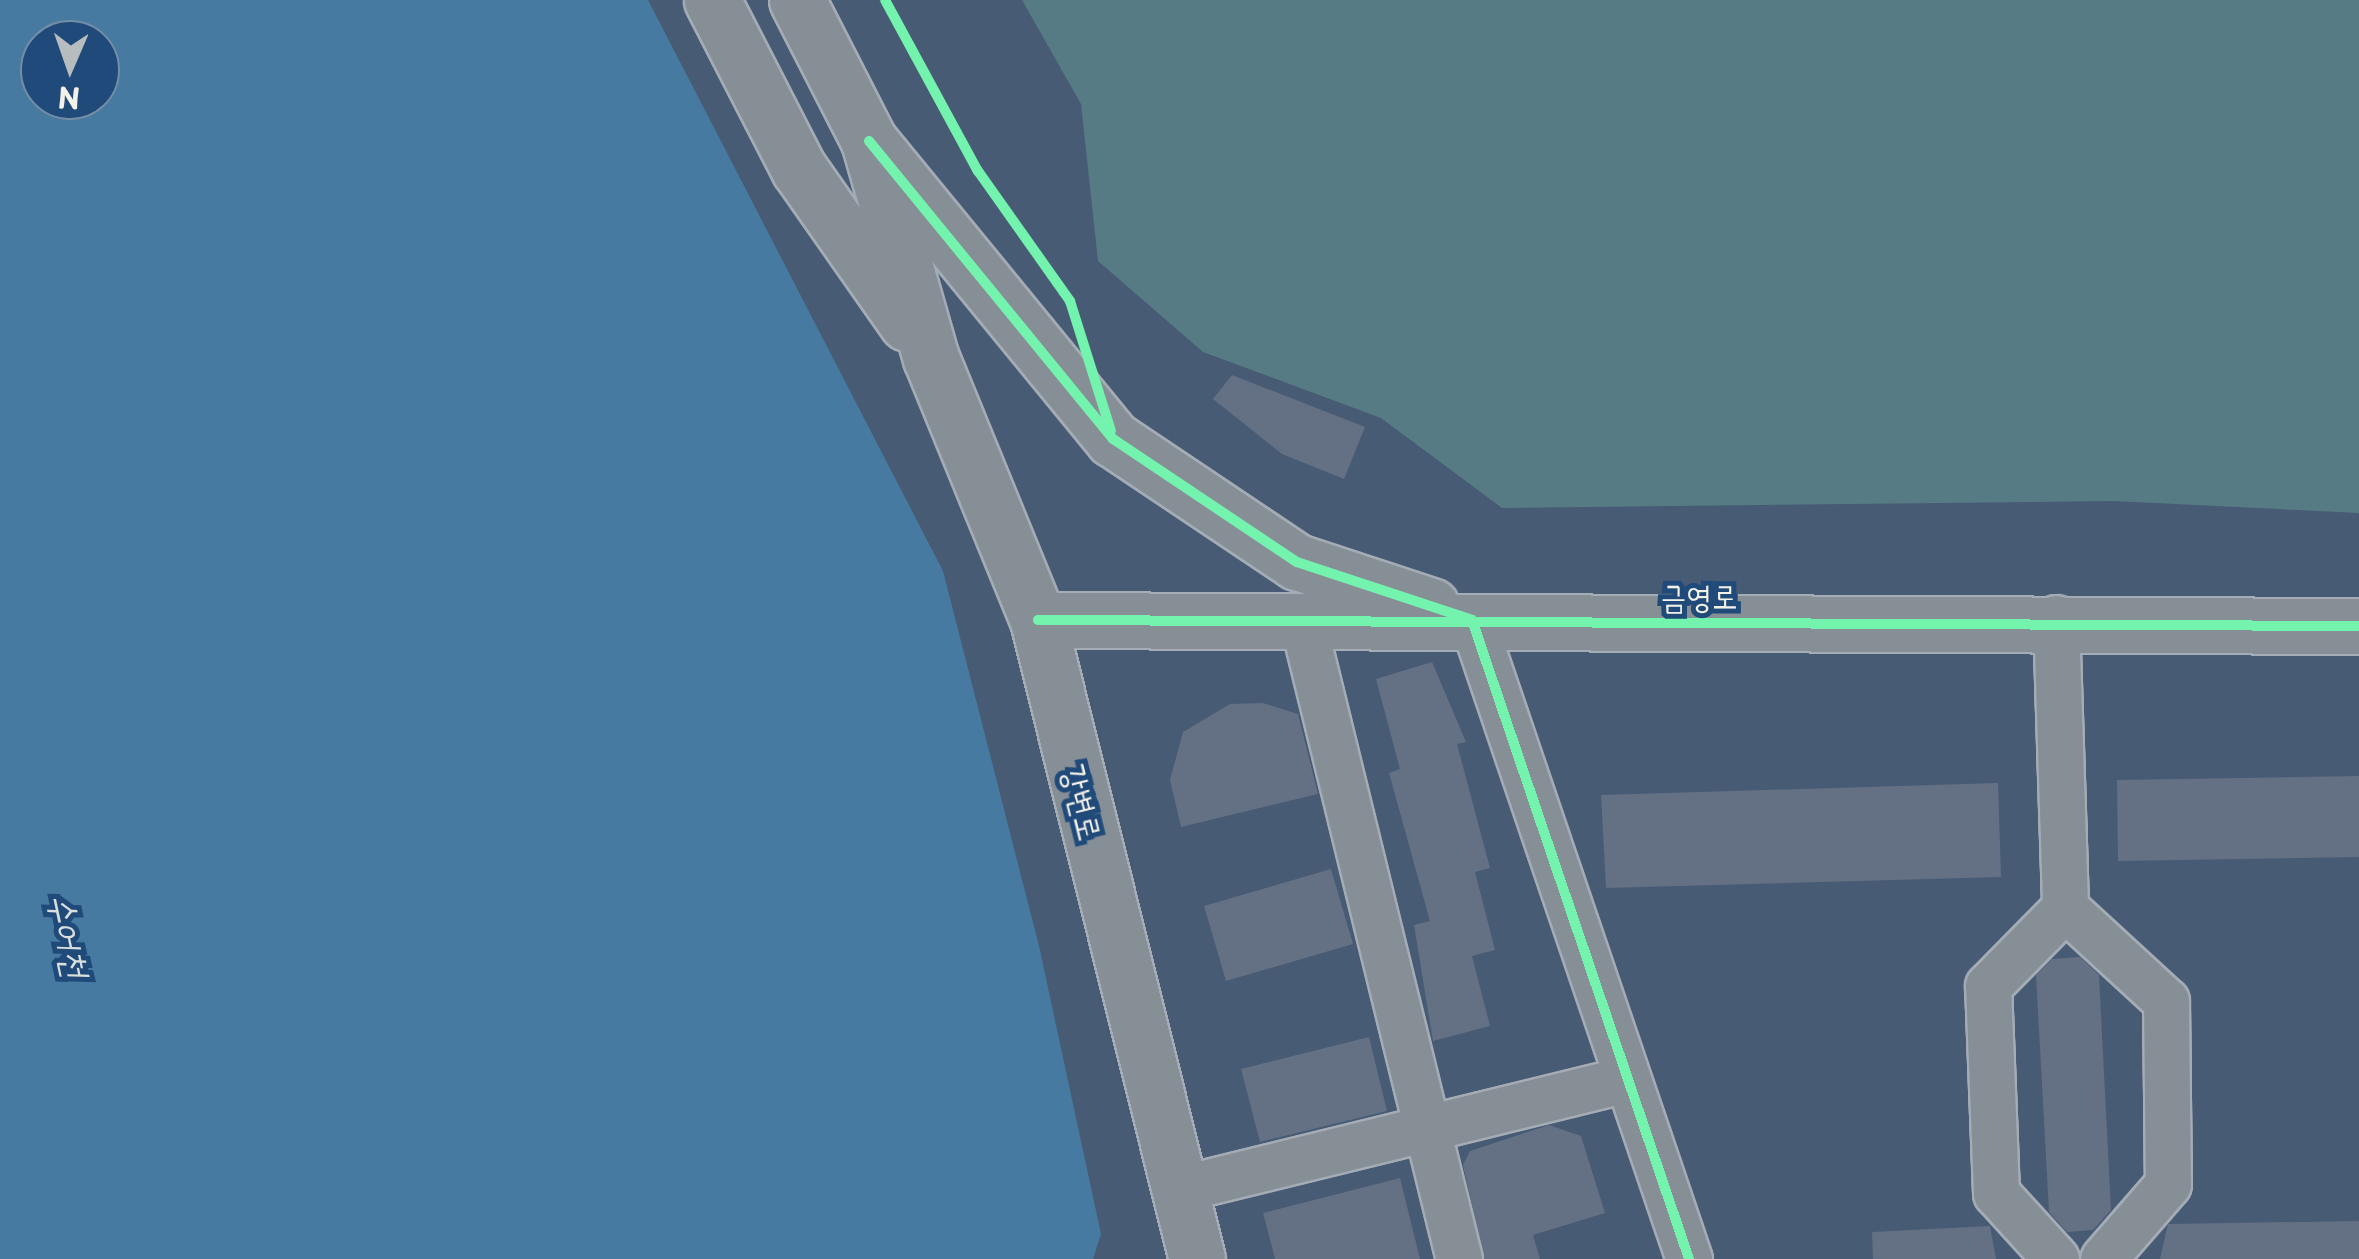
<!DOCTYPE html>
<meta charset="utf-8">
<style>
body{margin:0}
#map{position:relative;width:2359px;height:1259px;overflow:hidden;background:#475b74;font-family:"Playpen Sans","Poor Story",sans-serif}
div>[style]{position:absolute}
.green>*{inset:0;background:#567b84}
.water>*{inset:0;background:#477aa0}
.building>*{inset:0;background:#647084}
.path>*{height:6px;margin-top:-3px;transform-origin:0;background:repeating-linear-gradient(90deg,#818b95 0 2.5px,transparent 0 10.5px)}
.roads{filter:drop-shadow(2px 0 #a4acb6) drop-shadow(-2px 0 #a4acb6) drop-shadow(0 2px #a4acb6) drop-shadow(0 -2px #a4acb6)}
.minor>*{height:45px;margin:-22.5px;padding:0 22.5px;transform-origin:22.5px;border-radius:22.5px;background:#878f96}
.tertiary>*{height:55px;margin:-27.5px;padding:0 27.5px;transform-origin:27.5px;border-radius:27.5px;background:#878f96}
.secondary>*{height:55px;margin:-27.5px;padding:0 27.5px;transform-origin:27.5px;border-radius:27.5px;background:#878f96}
.cycleway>*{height:10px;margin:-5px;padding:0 5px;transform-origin:5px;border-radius:5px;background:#73f3ae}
span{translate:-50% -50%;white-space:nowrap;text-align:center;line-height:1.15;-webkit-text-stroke:10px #1f4a7a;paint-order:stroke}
.street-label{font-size:32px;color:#f4f1e8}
.water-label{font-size:35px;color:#dae0de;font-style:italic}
.north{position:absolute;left:20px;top:20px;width:100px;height:100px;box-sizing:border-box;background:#1f4a7a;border:2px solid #748da6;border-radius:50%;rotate:182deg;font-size:28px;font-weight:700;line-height:40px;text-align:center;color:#f4f1e8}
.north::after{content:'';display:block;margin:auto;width:35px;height:45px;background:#b7bcbf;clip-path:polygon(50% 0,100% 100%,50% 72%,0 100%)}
</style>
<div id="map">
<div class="green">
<div style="clip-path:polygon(1022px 0,2359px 0,2359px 513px,2114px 501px,1502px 508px,1381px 418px,1203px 352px,1098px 261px,1081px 104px)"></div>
</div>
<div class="water">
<div style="clip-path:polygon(evenodd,0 0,648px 0,943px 571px,1039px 946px,1101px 1234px,1093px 1259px,0 1259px,0 0,40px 40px,100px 40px,100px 100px,40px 100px,40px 40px)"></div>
</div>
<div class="building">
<div style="clip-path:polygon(1232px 375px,1365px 427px,1344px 479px,1282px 454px,1213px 399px)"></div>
<div style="clip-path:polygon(1432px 662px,1466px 742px,1457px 744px,1490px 868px,1475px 872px,1495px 950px,1472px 956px,1490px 1026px,1433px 1041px,1414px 925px,1430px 921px,1389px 773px,1400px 769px,1376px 679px)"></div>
<div style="clip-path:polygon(1263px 703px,1298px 714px,1318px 794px,1181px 827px,1170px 780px,1183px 732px,1230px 704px)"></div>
<div style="clip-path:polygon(2359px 776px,2359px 857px,2118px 861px,2117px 780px)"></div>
<div style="clip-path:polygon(1998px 783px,2001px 877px,1606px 888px,1601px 795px)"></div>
<div style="clip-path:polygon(1331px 869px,1353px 944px,1226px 981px,1204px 906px)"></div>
<div style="clip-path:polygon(2080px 957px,2099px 975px,2111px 1210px,2093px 1230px,2067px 1232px,2049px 1212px,2036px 975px,2052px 959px)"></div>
<div style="clip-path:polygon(1369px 1037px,1387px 1111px,1260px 1142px,1241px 1069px)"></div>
<div style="clip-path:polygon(1549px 1125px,1581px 1136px,1605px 1213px,1533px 1235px,1540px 1259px,1484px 1259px,1463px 1165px,1470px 1151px)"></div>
<div style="clip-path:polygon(1400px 1178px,1420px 1259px,1275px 1259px,1263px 1213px)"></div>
<div style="clip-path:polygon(2359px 1221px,2359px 1259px,2160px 1259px,2168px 1224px)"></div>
<div style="clip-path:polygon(1990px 1226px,1996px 1259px,1873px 1259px,1872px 1232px)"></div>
</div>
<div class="path">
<div style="left:885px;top:0;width:195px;rotate:61.5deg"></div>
<div style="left:978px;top:171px;width:168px;rotate:55.6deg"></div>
</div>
<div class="roads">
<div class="minor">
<div style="left:2056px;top:618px;width:290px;rotate:88.2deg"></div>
<div style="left:2065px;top:908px;width:137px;rotate:42.6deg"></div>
<div style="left:2166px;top:1001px;width:183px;rotate:89.4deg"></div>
<div style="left:2168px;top:1184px;width:99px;rotate:130.9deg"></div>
<div style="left:1472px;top:620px;width:675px;rotate:71.24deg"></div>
<div style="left:1303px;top:623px;width:655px;rotate:76.22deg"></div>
<div style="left:1179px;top:1189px;width:457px;rotate:-13.8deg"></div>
<div style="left:2056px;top:1259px;width:89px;rotate:-132.3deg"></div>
<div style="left:1996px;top:1193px;width:207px;rotate:-92.2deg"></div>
<div style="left:1988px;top:986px;width:110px;rotate:-45.4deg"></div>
</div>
<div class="tertiary">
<div style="left:869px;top:141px;width:385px;rotate:50.7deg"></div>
<div style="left:1113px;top:439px;width:221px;rotate:33.8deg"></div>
<div style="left:1297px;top:562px;width:141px;rotate:18.2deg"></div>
<div style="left:1038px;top:620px;width:1321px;rotate:0.26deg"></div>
</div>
<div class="secondary">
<div style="left:712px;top:0;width:190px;rotate:62.8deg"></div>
<div style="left:799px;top:169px;width:188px;rotate:55deg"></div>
<div style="left:797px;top:0;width:158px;rotate:62.9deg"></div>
<div style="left:869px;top:141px;width:226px;rotate:74.1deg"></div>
<div style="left:931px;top:358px;width:283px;rotate:67.8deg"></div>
<div style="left:1038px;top:620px;width:658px;rotate:76.03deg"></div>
</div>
</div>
<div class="cycleway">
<div style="left:885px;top:0;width:195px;rotate:61.5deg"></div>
<div style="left:978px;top:171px;width:159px;rotate:54.7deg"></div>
<div style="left:1070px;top:301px;width:136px;rotate:72.5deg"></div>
<div style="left:869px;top:141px;width:385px;rotate:50.7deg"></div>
<div style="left:1113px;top:439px;width:221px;rotate:33.8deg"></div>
<div style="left:1297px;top:562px;width:184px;rotate:18.3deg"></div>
<div style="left:1472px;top:620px;width:675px;rotate:71.24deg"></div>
<div style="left:1038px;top:620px;width:1321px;rotate:0.26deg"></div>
</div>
<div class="street-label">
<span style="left:1699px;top:595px">금영로</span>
<span style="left:1083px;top:802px;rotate:76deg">강변로</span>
</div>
<div class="water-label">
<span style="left:70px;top:935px;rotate:78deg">수어천</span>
</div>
<div class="north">N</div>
</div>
